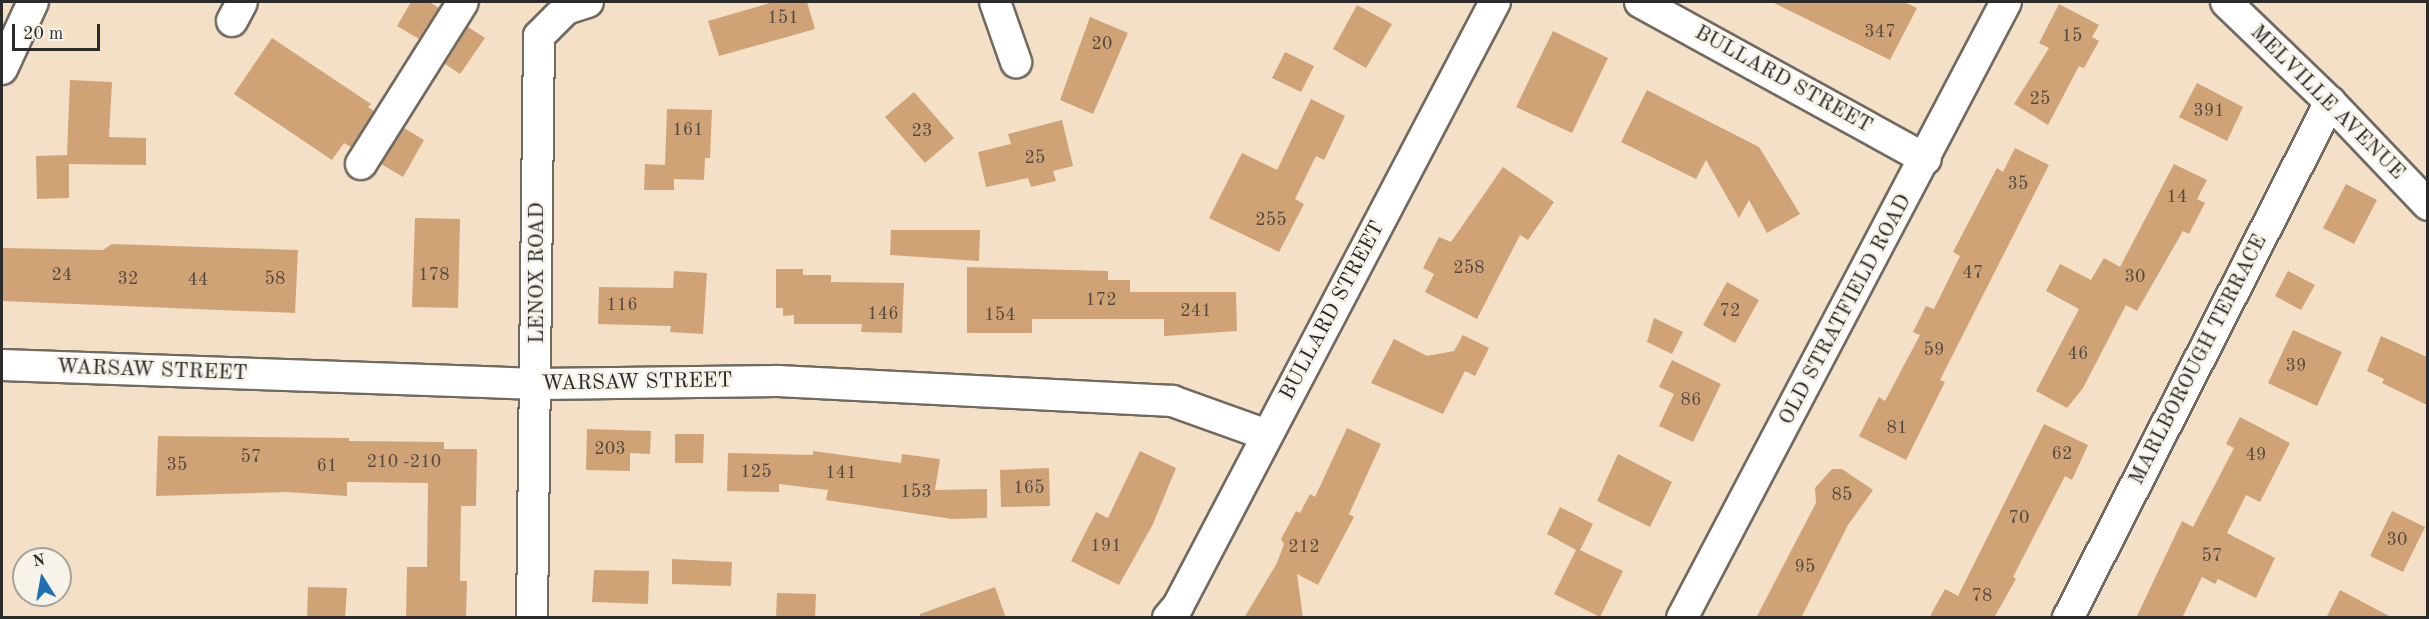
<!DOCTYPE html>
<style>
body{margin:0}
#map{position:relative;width:2429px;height:619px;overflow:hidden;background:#f3e0c6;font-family:"Old Standard TT",serif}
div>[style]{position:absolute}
.building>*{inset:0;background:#d0a377}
.roads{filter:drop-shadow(2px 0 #716a61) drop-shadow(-2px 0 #716a61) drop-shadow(0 2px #716a61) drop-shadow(0 -2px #716a61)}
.minor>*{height:30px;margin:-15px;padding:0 15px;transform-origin:15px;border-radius:15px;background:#fff}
span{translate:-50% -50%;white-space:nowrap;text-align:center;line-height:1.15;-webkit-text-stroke:5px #f7f3e8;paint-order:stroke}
.number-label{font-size:18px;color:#54493e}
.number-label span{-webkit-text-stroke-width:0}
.street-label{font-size:21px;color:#2b2b2b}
.frame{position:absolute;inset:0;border:3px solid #2b2b2b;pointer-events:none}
.north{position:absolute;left:12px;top:547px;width:60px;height:60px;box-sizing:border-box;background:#f7f3e8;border:2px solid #a5a39c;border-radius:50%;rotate:349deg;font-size:16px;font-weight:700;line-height:24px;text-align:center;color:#2b2b2b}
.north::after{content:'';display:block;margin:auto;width:21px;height:27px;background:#1f6fb2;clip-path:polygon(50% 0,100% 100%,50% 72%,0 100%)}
.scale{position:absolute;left:12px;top:24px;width:88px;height:27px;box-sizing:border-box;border:3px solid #2b2b2b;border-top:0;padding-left:8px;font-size:18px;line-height:21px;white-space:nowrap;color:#2b2b2b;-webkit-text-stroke:4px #f7f3e8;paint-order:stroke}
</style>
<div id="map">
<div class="building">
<div style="clip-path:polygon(411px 2px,429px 2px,439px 8px,419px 39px,397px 26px)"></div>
<div style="clip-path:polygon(773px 2px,807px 2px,815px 29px,719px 56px,708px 21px)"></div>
<div style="clip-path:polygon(1772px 2px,1904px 2px,1917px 8px,1890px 60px)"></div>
<div style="clip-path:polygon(2059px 4px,2099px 25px,2092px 37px,2099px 41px,2084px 68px,2079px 66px,2048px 125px,2014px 104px,2049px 48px,2039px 43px)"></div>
<div style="clip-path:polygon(1357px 5px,1392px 24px,1366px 68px,1333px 49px)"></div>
<div style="clip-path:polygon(1090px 17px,1128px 33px,1093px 114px,1060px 100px)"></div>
<div style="clip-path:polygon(468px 27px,485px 38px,460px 74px,445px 64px)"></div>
<div style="clip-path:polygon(1553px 31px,1608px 58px,1572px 133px,1516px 107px)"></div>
<div style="clip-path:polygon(272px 38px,371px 104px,368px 107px,374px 111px,351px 147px,344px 143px,332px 160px,234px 94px)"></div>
<div style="clip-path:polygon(1285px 52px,1314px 66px,1301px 92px,1272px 78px)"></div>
<div style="clip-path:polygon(70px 80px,112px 82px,109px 137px,146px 138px,146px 165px,69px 164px,69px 198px,37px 199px,36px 156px,67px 155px)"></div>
<div style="clip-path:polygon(2197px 83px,2243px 107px,2227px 141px,2179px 117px)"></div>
<div style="clip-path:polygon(1647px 90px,1759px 147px,1800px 214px,1767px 233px,1749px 200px,1739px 218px,1706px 160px,1696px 179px,1621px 142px)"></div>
<div style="clip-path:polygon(914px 92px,954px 138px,925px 163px,885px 117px)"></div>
<div style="clip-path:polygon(1311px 99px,1345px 116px,1324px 160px,1316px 156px,1295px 199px,1304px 204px,1279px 252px,1209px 218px,1242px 153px,1277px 170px)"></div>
<div style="clip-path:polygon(667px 109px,712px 110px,710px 158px,705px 158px,704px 180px,674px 179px,674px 190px,644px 190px,645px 164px,665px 165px)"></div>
<div style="clip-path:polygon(1062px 120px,1073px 166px,1053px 171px,1056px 181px,1031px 187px,1028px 178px,986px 187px,978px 152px,1011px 144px,1008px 134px)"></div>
<div style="clip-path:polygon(404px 128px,424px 140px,403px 177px,381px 164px)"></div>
<div style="clip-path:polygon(2015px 148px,2049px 165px,1940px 380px,1945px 382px,1906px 460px,1859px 436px,1879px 397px,1885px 401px,1920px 335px,1913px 332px,1926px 306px,1934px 309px,1960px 256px,1953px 252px,1997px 168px,2003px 172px)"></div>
<div style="clip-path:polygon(2174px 164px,2207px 180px,2197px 199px,2205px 203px,2189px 234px,2183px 231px,2137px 311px,2126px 305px,2083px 388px,2067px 408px,2036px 391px,2079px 309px,2046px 291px,2060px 264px,2091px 280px,2104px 258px,2120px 267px)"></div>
<div style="clip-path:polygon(1503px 167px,1554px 202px,1528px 240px,1520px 235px,1477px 319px,1425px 292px,1434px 274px,1423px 268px,1439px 237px,1451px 242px)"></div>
<div style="clip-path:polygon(2346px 184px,2377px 200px,2354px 244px,2323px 228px)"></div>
<div style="clip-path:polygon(415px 218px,460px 219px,458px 308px,412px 307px)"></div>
<div style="clip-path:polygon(891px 230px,980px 230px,979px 261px,890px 255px)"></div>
<div style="clip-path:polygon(112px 244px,298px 250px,295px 313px,2px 301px,2px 248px,103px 250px)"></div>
<div style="clip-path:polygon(967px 267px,1108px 271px,1108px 280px,1130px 280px,1130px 292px,1236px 292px,1237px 331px,1164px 336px,1164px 319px,1032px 319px,1032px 333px,967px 333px)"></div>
<div style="clip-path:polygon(776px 269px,803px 269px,803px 275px,831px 275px,831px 282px,904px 283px,902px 333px,861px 332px,862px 324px,794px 324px,794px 315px,783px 316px,783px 308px,776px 308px)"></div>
<div style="clip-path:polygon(674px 271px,707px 273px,703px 334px,670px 332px,671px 326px,598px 324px,599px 287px,673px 288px)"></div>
<div style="clip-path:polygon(2288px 271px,2315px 285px,2301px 310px,2275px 296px)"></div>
<div style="clip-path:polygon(1727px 282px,1759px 300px,1735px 343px,1703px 325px)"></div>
<div style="clip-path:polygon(1654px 318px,1683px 332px,1672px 354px,1647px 342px)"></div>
<div style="clip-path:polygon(2293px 330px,2342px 352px,2317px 406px,2268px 383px)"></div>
<div style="clip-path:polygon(1463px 335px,1489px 348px,1475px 376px,1465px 371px,1443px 414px,1371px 383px,1394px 339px,1427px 356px,1454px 351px)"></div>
<div style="clip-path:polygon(2381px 336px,2427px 357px,2427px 405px,2382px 383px,2384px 379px,2367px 371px)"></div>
<div style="clip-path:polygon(1672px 360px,1721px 384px,1693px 442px,1659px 426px,1674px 394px,1659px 387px)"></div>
<div style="clip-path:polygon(2240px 417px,2290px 443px,2260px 502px,2246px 495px,2227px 533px,2275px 558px,2256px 598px,2218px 579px,2215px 584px,2202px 577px,2182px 618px,2136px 618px,2182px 521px,2193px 527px,2234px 448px,2226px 444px)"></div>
<div style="clip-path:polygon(2044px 424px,2088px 445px,2072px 480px,2065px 476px,2013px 577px,2016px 579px,1995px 616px,1998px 618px,1929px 618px,1945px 589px,1958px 596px)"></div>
<div style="clip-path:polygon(1347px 428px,1381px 444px,1349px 514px,1354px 517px,1318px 585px,1297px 574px,1303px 618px,1244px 618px,1277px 563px,1284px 544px,1281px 539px,1296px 511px,1300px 513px,1310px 494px,1315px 497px)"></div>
<div style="clip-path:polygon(587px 429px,651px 431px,650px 454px,630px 453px,630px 471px,586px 470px)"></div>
<div style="clip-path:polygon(675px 434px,704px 434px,703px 463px,675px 463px)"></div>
<div style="clip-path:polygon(158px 436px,349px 438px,349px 441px,444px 442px,444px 449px,477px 449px,476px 506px,461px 506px,460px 581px,467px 581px,466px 618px,406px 618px,407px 567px,427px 567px,428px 483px,347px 482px,347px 496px,287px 492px,156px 496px)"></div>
<div style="clip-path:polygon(813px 451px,901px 463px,902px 454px,940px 459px,935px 490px,987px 489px,987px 518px,952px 519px,826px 500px,828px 490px,779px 484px,779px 492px,727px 491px,728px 453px,813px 455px)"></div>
<div style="clip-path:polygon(1140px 451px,1176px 468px,1153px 524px,1119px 585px,1071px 561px,1096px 512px,1108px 518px)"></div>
<div style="clip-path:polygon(1618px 454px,1672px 482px,1650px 527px,1597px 501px)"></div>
<div style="clip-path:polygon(1049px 468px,1050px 506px,1001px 507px,1000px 470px)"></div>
<div style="clip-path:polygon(1832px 469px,1842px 469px,1873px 490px,1848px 525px,1801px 618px,1756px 618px,1816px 503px,1815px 488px)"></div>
<div style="clip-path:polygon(1560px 507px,1593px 524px,1580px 550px,1623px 571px,1600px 617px,1554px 594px,1576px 550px,1547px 534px)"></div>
<div style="clip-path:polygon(2392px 511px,2425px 527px,2403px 572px,2370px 556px)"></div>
<div style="clip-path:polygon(672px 559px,732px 562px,731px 586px,672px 584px)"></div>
<div style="clip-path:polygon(594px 570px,649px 571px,648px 604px,592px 602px)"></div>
<div style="clip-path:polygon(308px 587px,347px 588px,345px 618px,307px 618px)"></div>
<div style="clip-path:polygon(995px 587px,1006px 618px,920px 618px,920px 614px)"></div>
<div style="clip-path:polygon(2340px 590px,2393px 618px,2326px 618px)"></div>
<div style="clip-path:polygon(777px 593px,816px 594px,815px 618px,776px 618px)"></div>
</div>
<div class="roads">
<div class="minor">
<div style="left:995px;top:2px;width:64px;rotate:70.7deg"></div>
<div style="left:1640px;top:2px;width:326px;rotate:28.8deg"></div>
<div style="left:2226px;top:2px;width:144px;rotate:43.9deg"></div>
<div style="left:2330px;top:102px;width:142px;rotate:46.4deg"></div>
<div style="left:232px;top:21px;width:21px;rotate:-62deg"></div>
<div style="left:2px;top:69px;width:74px;rotate:-65.2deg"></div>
<div style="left:361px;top:164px;width:191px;rotate:-57.8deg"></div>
<div style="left:2px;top:365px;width:535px;rotate:2.03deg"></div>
<div style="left:537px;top:384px;width:241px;rotate:-0.7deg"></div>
<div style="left:778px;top:381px;width:395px;rotate:2.9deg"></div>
<div style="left:1172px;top:401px;width:101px;rotate:19.7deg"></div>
<div style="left:532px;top:618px;width:582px;rotate:-89.31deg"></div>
<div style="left:539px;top:36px;width:38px;rotate:-45deg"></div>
<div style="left:566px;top:9px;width:23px;rotate:-18deg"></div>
<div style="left:1168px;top:618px;width:16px;rotate:-50deg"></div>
<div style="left:1178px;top:606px;width:682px;rotate:-62.31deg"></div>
<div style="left:1682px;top:618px;width:696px;rotate:-62.26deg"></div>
<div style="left:2068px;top:618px;width:579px;rotate:-63.08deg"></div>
</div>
</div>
<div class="number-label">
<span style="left:783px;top:18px">151</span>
<span style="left:1880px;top:32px">347</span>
<span style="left:2072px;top:36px">15</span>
<span style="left:1102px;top:44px">20</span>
<span style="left:2040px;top:99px">25</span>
<span style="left:2209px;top:111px">391</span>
<span style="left:688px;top:130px">161</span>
<span style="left:922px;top:131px">23</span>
<span style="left:1035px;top:158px">25</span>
<span style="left:2018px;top:184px">35</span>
<span style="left:2177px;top:197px">14</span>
<span style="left:1271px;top:220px">255</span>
<span style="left:1469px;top:268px">258</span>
<span style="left:1973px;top:273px">47</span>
<span style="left:62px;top:275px">24</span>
<span style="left:434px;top:275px">178</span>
<span style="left:2135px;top:277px">30</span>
<span style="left:128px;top:279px">32</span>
<span style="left:275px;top:279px">58</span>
<span style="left:198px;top:280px">44</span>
<span style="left:1101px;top:300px">172</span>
<span style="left:622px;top:305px">116</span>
<span style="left:1196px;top:311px">241</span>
<span style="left:1730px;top:311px">72</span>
<span style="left:883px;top:314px">146</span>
<span style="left:1000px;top:315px">154</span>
<span style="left:1934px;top:350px">59</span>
<span style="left:2078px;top:354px">46</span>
<span style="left:2296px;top:366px">39</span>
<span style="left:1691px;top:400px">86</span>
<span style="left:1897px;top:428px">81</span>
<span style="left:610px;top:449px">203</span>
<span style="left:2062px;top:454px">62</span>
<span style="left:2256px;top:455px">49</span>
<span style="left:251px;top:457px">57</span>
<span style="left:404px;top:462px">210 -210</span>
<span style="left:177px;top:465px">35</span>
<span style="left:327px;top:466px">61</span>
<span style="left:756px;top:472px">125</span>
<span style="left:841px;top:473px">141</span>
<span style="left:1029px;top:488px">165</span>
<span style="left:916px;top:492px">153</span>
<span style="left:1842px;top:495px">85</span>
<span style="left:2019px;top:518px">70</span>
<span style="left:2397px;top:540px">30</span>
<span style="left:1106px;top:546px">191</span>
<span style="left:1304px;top:547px">212</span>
<span style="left:2212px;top:556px">57</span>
<span style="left:1805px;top:567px">95</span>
<span style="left:1982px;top:596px">78</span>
</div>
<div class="street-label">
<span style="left:1783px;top:80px;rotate:29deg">BULLARD STREET</span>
<span style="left:2327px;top:103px;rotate:45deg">MELVILLE AVENUE</span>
<span style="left:538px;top:273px;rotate:-90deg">LENOX ROAD</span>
<span style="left:1846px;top:310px;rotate:-62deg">OLD STRATFIELD ROAD</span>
<span style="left:1333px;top:311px;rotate:-62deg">BULLARD STREET</span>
<span style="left:2199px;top:360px;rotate:-63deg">MARLBOROUGH TERRACE</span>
<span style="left:152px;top:371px;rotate:2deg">WARSAW STREET</span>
<span style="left:637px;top:383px;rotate:-1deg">WARSAW STREET</span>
</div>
<div class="frame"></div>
<div class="north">N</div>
<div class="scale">20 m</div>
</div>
